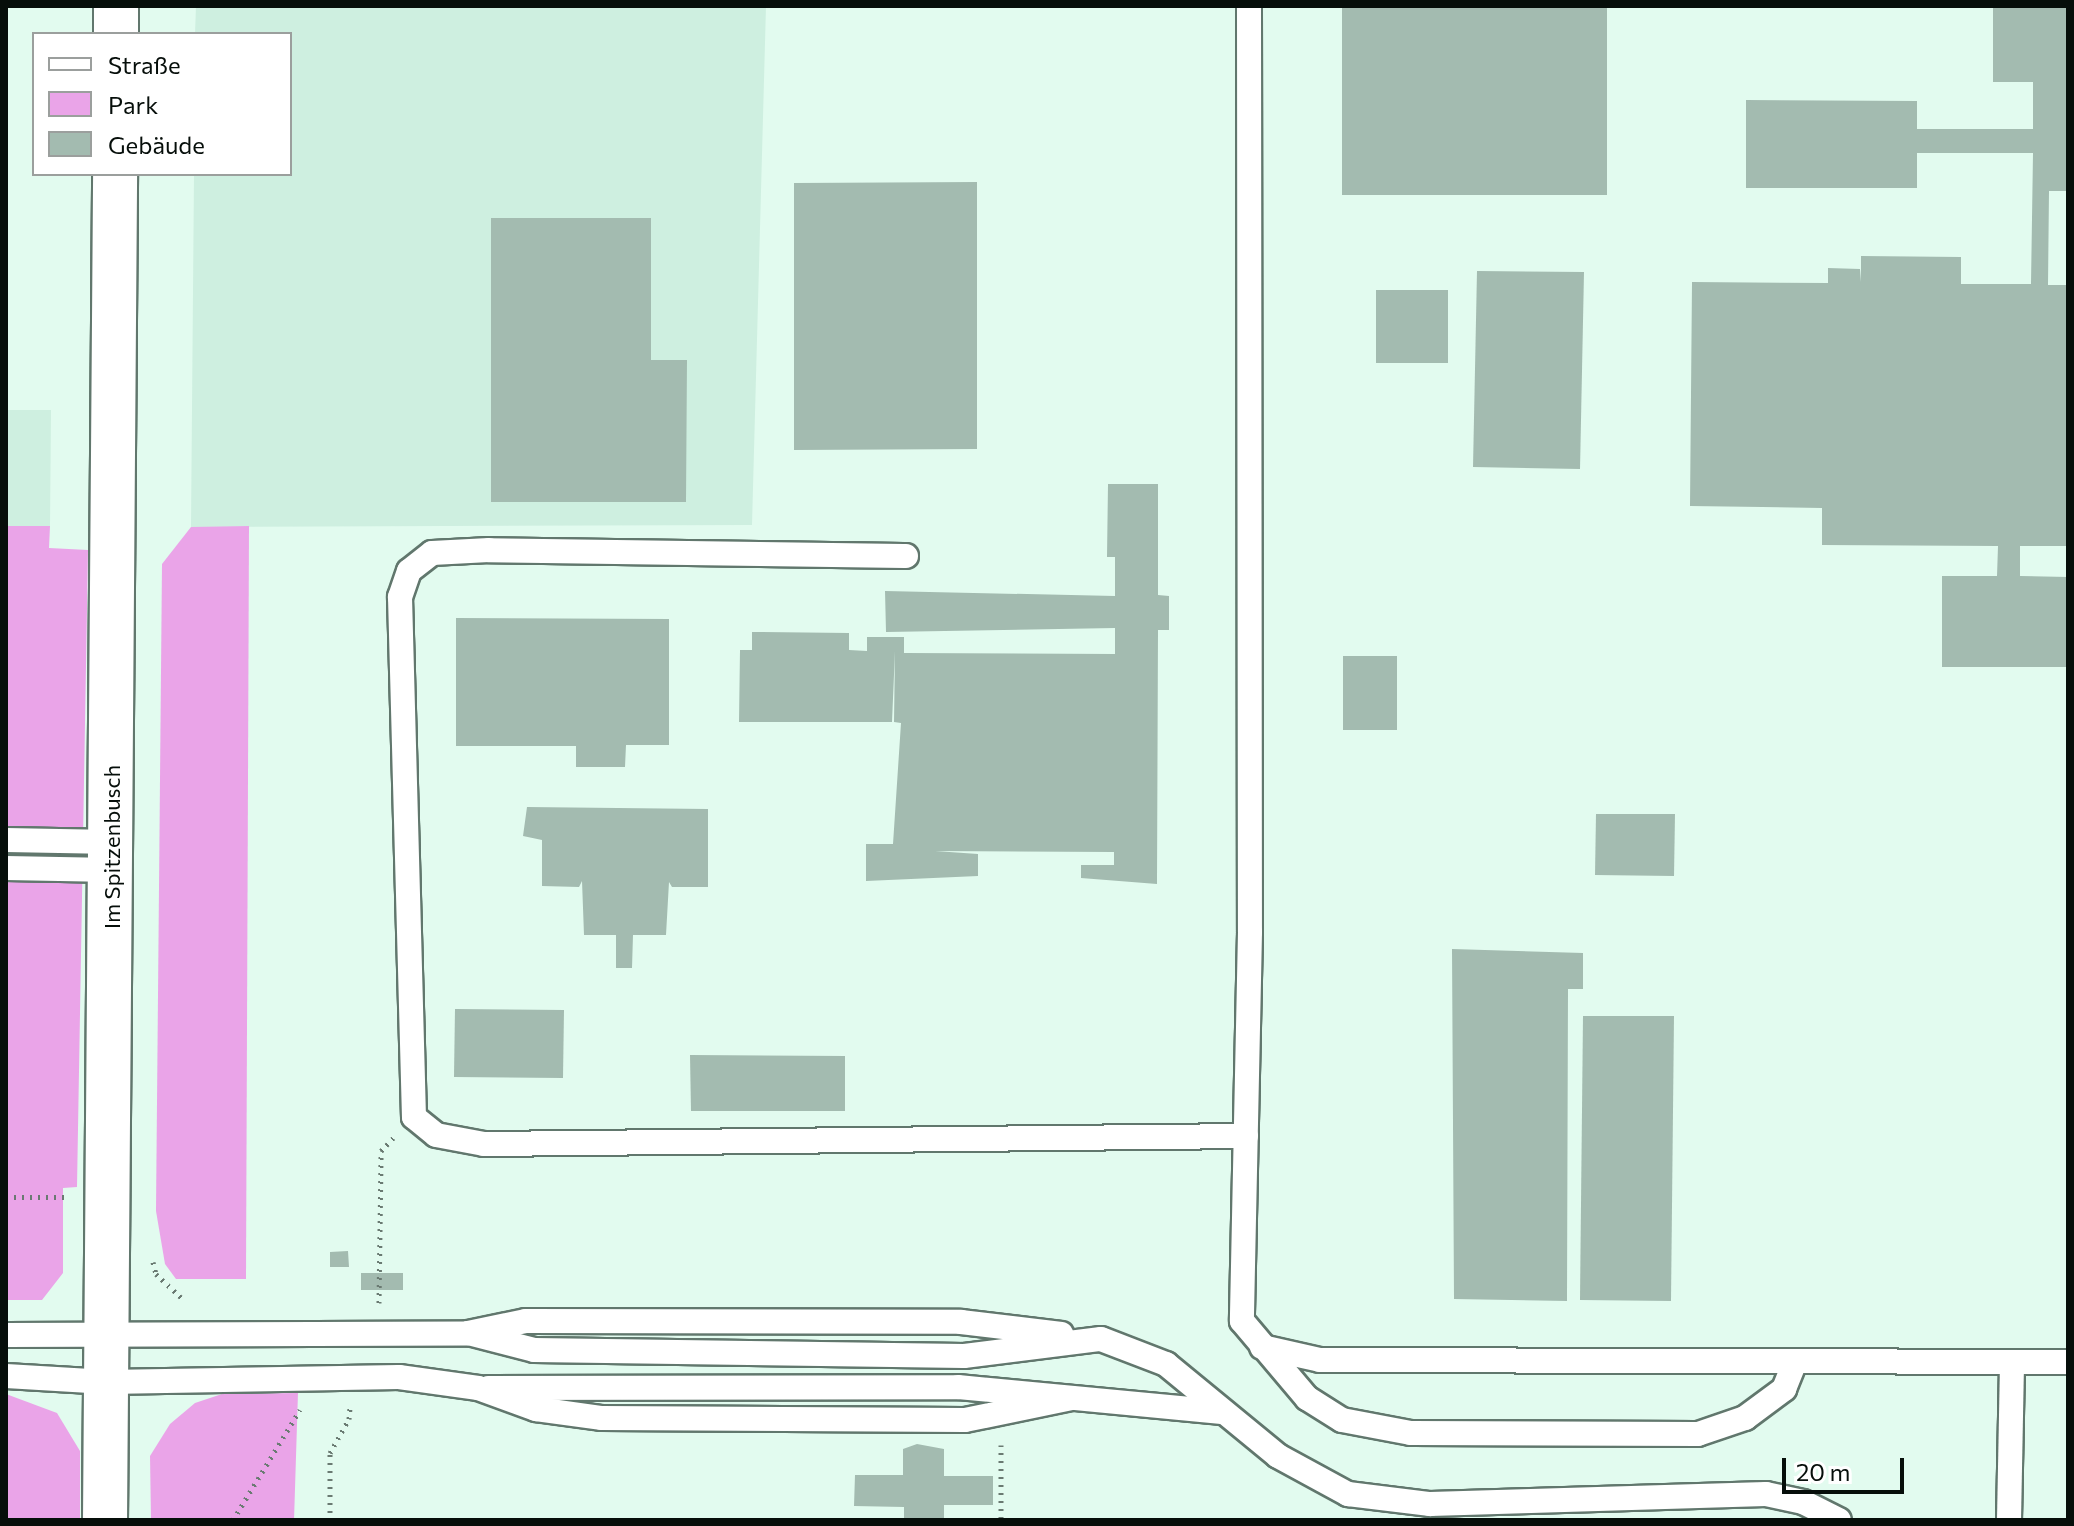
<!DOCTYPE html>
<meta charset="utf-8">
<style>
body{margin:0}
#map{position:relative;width:2074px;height:1526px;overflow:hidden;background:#e2fbef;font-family:Commissioner,sans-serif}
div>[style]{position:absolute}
.built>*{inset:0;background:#ceefe0}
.green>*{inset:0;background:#eaa4e8}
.building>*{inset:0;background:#a3bbb0}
.path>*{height:5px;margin-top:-2.5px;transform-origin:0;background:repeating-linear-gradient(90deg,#6a7a72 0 2px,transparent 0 8px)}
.roads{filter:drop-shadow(2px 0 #61776d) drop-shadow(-2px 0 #61776d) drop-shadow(0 2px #61776d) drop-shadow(0 -2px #61776d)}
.lane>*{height:24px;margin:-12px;padding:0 12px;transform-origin:12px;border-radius:12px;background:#fff}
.street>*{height:44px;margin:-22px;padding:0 22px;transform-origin:22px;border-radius:22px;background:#fff}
span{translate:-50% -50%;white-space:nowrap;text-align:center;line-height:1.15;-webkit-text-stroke:6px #fff;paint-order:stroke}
.street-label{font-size:22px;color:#060e0a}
.frame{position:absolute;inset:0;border:8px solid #060e0a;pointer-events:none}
.legend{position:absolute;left:32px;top:32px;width:260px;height:144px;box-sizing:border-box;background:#fff;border:2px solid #9b9f9d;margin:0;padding:10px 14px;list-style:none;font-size:24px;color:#060e0a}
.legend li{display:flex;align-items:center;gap:16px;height:40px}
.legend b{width:40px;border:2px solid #9b9f9d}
.scale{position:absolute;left:1782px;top:1458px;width:122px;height:36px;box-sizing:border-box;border:4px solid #060e0a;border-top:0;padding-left:10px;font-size:24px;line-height:28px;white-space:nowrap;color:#060e0a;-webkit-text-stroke:6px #fff;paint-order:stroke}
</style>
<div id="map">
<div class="built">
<div style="clip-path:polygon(196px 6px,766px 6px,752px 525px,191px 527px,194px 174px,290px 174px,290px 34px,195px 34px)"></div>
<div style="clip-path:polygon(6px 410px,51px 410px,50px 526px,6px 526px)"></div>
</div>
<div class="green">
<div style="clip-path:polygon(6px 526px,50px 526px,49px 548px,88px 550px,77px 1187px,63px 1188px,63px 1273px,42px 1300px,6px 1300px)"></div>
<div style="clip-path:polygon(249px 526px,246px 1279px,176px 1279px,165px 1264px,156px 1211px,162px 564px,191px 527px)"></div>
<div style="clip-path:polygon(298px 1393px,294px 1520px,151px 1520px,150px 1456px,170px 1424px,195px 1403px,222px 1394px)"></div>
<div style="clip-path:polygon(6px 1394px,57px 1413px,80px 1451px,80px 1520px,6px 1520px)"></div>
</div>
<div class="building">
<div style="clip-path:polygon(1342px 6px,1607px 6px,1607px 195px,1342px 195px)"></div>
<div style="clip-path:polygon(1993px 6px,2068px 6px,2068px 191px,2049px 191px,2048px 285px,2068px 285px,2068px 546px,2020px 546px,2020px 576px,2068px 577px,2068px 667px,1942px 667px,1942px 576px,1997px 576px,1998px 546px,1822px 545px,1822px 508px,1690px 506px,1692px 282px,1828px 283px,1828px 268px,1860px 269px,1861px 282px,1861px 256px,1961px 257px,1961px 284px,2031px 284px,2033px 153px,1917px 153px,1917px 188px,1746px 188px,1746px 100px,1917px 101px,1917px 129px,2033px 129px,2033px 82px,1993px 82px)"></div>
<div style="clip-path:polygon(977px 182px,977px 449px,794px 450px,794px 183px)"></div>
<div style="clip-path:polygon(491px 218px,651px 218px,651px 360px,687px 360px,686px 502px,491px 502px)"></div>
<div style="clip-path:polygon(1477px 271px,1584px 272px,1580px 469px,1473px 467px)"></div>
<div style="clip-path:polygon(1376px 290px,1448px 290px,1448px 363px,1376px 363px)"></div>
<div style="clip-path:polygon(1108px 484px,1158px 484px,1158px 595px,1169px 596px,1169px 630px,1158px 630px,1157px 884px,1081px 878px,1081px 865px,1114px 865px,1114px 852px,935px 851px,978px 854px,978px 876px,866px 881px,866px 844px,893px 844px,901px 723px,894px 722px,895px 651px,892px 722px,739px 722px,740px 650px,752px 650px,752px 632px,849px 633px,849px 650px,867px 651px,867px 637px,904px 637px,904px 653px,1115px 654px,1115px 628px,886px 632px,885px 591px,1115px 596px,1115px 557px,1107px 557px)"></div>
<div style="clip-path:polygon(456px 618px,669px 619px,669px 745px,626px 745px,625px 767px,576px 767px,576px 746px,456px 746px)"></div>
<div style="clip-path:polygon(1343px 656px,1397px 656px,1397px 730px,1343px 730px)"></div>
<div style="clip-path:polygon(527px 807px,708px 809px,708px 887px,672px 887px,669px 882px,666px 935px,633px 935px,632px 968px,616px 968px,616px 935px,584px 935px,582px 881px,579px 887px,542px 886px,542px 840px,523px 836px)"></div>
<div style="clip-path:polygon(1596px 814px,1675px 814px,1674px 876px,1595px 875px)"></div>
<div style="clip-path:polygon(1452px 949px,1583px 953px,1583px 989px,1568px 989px,1567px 1301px,1454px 1299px)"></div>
<div style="clip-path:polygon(455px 1009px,564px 1010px,563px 1078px,454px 1077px)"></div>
<div style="clip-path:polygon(1583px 1016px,1674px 1016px,1671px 1301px,1580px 1300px)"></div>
<div style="clip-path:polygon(690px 1055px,845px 1056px,845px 1111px,691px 1111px)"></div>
<div style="clip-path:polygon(348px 1251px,349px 1267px,330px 1267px,330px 1252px)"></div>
<div style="clip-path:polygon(361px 1273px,403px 1273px,403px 1290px,361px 1290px)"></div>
<div style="clip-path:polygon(917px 1444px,944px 1449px,944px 1476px,993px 1476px,993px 1505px,944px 1505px,944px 1520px,904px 1520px,904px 1507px,854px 1506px,855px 1475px,903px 1475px,903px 1449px)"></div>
</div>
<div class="path">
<div style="left:6px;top:1197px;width:59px"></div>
<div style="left:153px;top:1262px;width:12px;rotate:76deg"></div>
<div style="left:156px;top:1274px;width:37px;rotate:43deg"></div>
<div style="left:379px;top:1303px;width:152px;rotate:-89.2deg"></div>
<div style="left:381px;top:1151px;width:18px;rotate:-47deg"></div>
<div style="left:1001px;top:1445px;width:75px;rotate:90deg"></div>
<div style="left:233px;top:1520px;width:129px;rotate:-58.7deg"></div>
<div style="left:330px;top:1520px;width:67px;rotate:-90deg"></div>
<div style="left:330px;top:1453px;width:39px;rotate:-61deg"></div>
<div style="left:349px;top:1419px;width:11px;rotate:-85deg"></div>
</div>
<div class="roads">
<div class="lane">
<div style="left:1249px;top:6px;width:926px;rotate:89.94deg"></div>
<div style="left:1250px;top:932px;width:389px;rotate:91.2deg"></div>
<div style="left:1242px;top:1321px;width:101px;rotate:49.8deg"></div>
<div style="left:1307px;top:1398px;width:41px;rotate:32.2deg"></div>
<div style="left:1342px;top:1420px;width:70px;rotate:10.7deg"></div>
<div style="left:1411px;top:1433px;width:287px;rotate:0.2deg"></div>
<div style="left:1698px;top:1434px;width:50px;rotate:-18.8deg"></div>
<div style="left:1745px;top:1418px;width:49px;rotate:-36.6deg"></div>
<div style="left:1784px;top:1389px;width:29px;rotate:-68deg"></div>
<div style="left:906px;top:556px;width:417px;rotate:-179.2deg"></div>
<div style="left:489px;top:550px;width:57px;rotate:177deg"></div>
<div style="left:432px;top:553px;width:29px;rotate:142deg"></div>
<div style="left:409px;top:571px;width:28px;rotate:109deg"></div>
<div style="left:400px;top:597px;width:520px;rotate:88.46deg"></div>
<div style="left:414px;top:1117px;width:28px;rotate:39deg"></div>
<div style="left:436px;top:1135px;width:49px;rotate:10.6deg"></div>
<div style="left:484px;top:1144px;width:762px;rotate:-0.6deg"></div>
<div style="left:6px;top:840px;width:107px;rotate:1.1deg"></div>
<div style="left:6px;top:868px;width:107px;rotate:1.1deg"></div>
<div style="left:468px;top:1333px;width:68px;rotate:14.4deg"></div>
<div style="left:534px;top:1350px;width:430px;rotate:0.8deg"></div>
<div style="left:964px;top:1356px;width:138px;rotate:-7.1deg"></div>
<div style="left:1101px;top:1339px;width:70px;rotate:21deg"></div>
<div style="left:1166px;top:1364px;width:145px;rotate:39.4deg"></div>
<div style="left:1278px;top:1456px;width:80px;rotate:28.5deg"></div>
<div style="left:1348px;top:1494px;width:83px;rotate:7deg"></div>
<div style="left:1430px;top:1504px;width:336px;rotate:-1.7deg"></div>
<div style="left:1766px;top:1494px;width:38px;rotate:12deg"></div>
<div style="left:1803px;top:1502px;width:40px;rotate:26.6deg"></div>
<div style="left:6px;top:1335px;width:462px;rotate:-0.2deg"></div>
<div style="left:468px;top:1333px;width:59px;rotate:-11.7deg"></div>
<div style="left:526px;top:1321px;width:435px;rotate:0.1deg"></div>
<div style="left:961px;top:1322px;width:101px;rotate:6.8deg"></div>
<div style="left:1262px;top:1347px;width:59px;rotate:12.6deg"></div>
<div style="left:1320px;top:1360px;width:748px;rotate:0.15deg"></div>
<div style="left:6px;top:1376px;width:101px;rotate:3.4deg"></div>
<div style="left:107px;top:1382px;width:292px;rotate:-1deg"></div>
<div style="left:399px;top:1377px;width:80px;rotate:7.9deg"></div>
<div style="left:478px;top:1388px;width:62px;rotate:19.9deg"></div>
<div style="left:536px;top:1409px;width:67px;rotate:7.8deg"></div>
<div style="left:602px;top:1418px;width:363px;rotate:0.3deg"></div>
<div style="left:965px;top:1420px;width:109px;rotate:-11.6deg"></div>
<div style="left:488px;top:1388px;width:470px;rotate:-0.1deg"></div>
<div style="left:958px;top:1387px;width:265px;rotate:5.4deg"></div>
<div style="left:2009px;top:1520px;width:157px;rotate:-88.9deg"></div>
</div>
<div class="street">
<div style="left:116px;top:34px;width:28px;rotate:-90deg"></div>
<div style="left:105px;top:1520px;width:1346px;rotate:-89.57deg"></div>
</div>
</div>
<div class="street-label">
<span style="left:112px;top:847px;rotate:-90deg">Im Spitzenbusch</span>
</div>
<div class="frame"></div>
<ul class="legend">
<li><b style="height:10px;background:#fff"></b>Straße</li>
<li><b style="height:22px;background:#eaa4e8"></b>Park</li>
<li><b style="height:22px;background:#a3bbb0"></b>Gebäude</li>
</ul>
<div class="scale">20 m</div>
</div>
